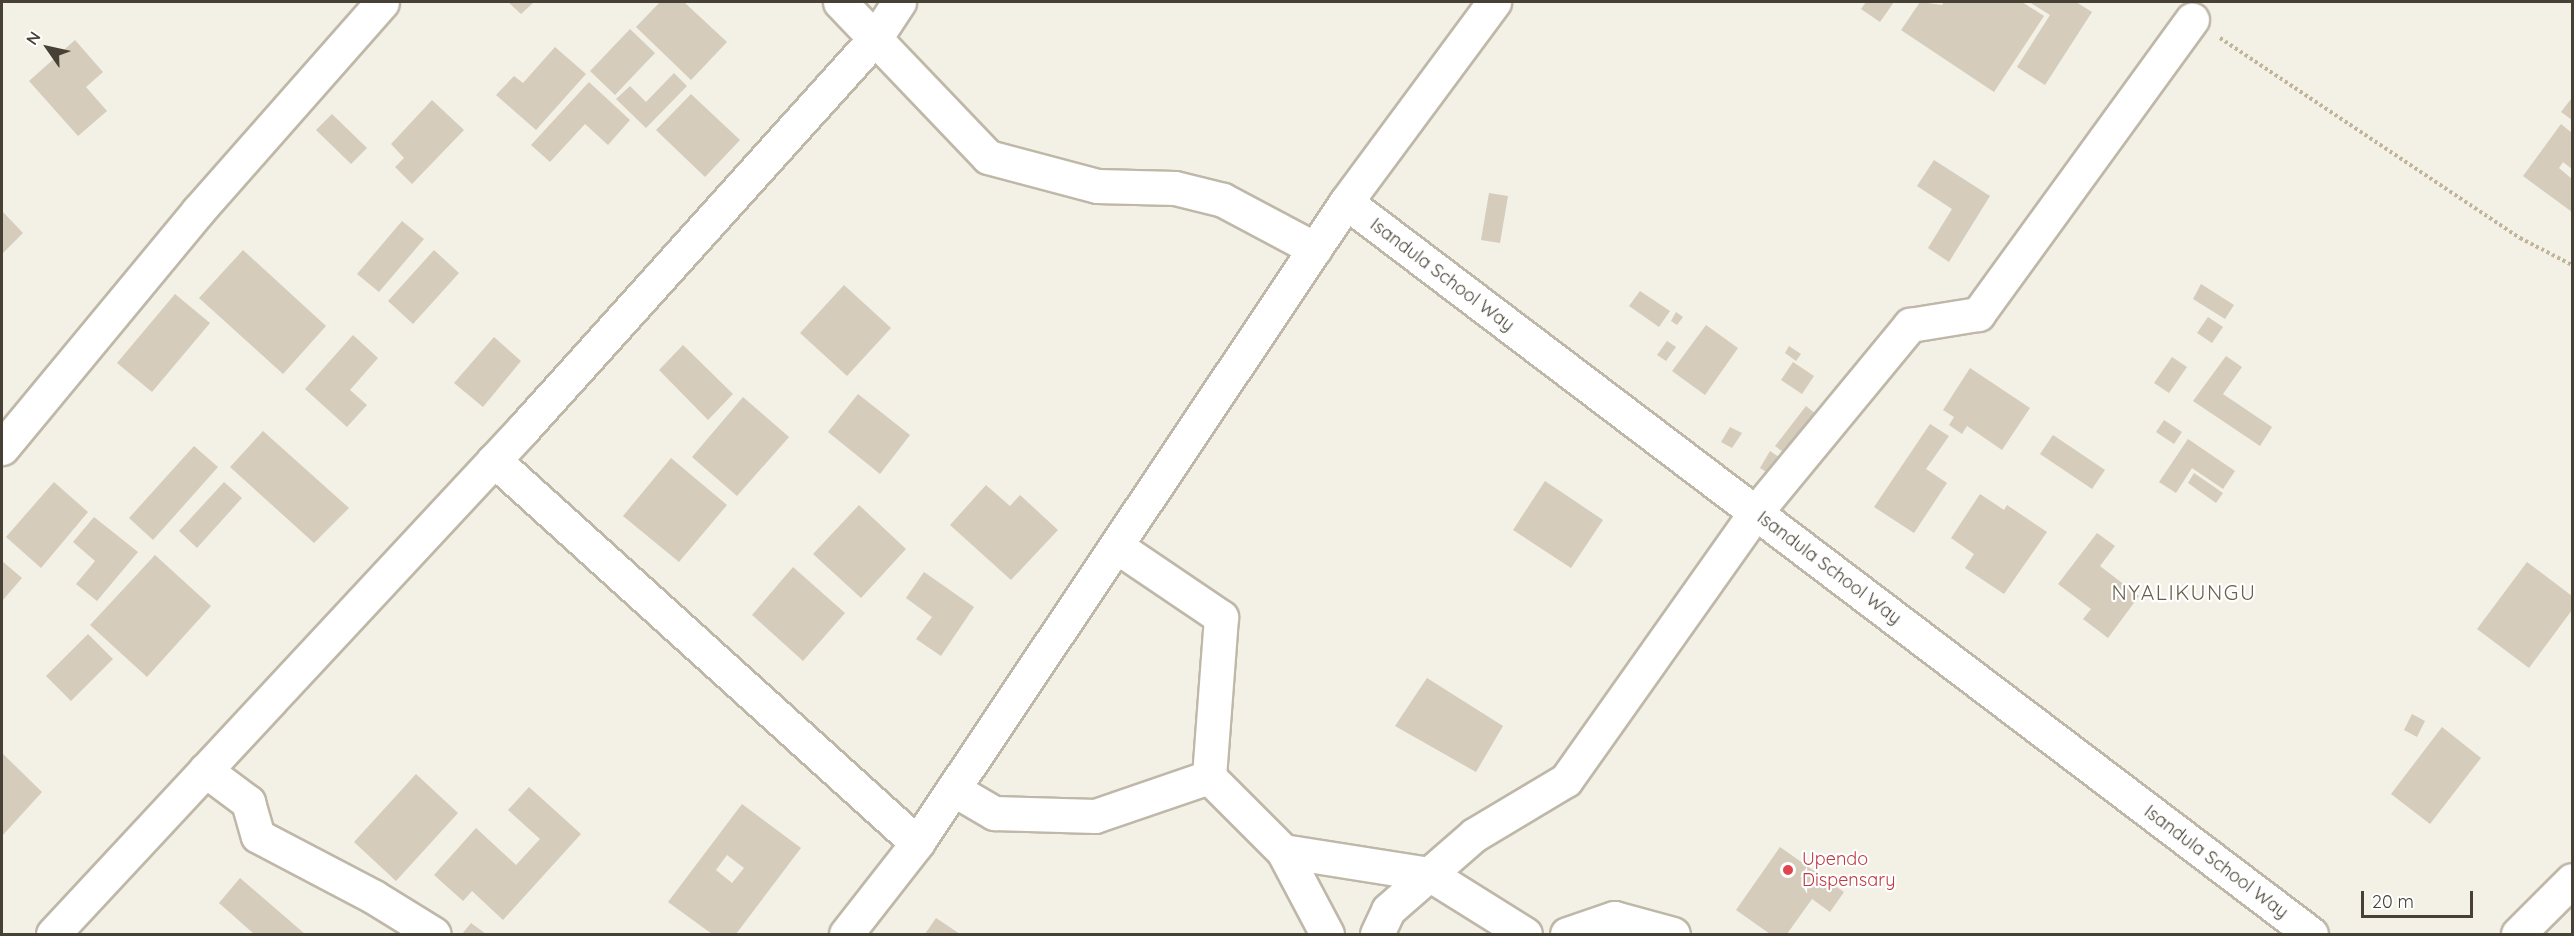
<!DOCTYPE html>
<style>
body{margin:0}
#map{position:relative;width:2574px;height:936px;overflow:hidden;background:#f3f0e6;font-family:Quicksand,sans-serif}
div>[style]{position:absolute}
.building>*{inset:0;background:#d5ccbb}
.path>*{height:4px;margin-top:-2px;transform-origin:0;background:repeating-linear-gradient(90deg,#c1b499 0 3px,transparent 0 6px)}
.roads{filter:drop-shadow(2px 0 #bfb8a8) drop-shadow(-2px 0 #bfb8a8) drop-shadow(0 2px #bfb8a8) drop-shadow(0 -2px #bfb8a8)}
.minor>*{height:33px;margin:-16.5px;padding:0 16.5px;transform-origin:16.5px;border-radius:16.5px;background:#fff}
.dots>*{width:16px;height:16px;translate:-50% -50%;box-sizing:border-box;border:3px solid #fff;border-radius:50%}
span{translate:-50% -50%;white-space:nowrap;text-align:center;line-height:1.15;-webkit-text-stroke:4.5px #fff;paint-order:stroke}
.street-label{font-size:18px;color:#464035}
.health-label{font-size:18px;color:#be3a42}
.left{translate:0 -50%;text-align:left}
.quarter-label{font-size:21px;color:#695f4c;letter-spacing:1.5px}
.frame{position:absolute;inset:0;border:3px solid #464035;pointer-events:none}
.north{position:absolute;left:18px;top:18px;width:60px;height:60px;-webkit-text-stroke:4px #fff;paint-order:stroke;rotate:304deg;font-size:16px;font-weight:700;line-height:24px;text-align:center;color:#464035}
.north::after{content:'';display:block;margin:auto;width:21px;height:27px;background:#464035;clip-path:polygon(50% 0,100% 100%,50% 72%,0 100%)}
.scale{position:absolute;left:2361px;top:891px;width:112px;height:27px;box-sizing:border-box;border:3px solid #464035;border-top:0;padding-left:8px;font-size:18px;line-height:21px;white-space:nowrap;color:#464035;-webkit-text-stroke:4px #fff;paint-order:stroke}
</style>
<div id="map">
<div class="building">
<div style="clip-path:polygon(508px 2px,534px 2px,521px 14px)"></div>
<div style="clip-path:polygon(660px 2px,684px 2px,727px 42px,691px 80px,636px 27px)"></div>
<div style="clip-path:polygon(1866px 2px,1894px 2px,1880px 22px,1861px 9px)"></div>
<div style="clip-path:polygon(1920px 2px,1942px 5px,1944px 2px,2022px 2px,2044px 16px,1994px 92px,1901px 30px)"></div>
<div style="clip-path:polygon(2029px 2px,2076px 2px,2092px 12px,2045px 85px,2017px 67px,2050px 15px)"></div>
<div style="clip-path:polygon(630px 29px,655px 53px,615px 95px,590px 71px)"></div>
<div style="clip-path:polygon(75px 40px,103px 72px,86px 87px,107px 111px,78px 136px,29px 81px)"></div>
<div style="clip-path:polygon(555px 47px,586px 74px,536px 130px,496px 95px,514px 76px,523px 83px)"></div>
<div style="clip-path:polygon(674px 73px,687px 86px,646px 128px,616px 99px,630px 86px,646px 102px)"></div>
<div style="clip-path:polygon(589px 82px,630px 120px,608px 145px,585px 124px,550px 162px,531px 145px)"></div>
<div style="clip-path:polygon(691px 94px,740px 140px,705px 177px,656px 130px)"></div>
<div style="clip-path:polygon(2571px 99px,2572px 101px,2572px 120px,2561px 112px)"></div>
<div style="clip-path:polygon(432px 100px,464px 130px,412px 184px,395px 167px,404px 158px,391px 144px)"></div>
<div style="clip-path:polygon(332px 114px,367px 148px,351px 164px,316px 130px)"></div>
<div style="clip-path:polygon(2561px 124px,2572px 133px,2572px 169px,2563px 162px,2559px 168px,2572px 179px,2572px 212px,2523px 176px)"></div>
<div style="clip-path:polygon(1934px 160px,1990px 196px,1949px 262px,1928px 248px,1952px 209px,1917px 186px)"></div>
<div style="clip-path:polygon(1489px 193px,1508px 196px,1500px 243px,1481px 240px)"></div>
<div style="clip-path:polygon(2px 211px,23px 233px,2px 254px)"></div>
<div style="clip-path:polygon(402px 221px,424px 239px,379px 292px,357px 274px)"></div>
<div style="clip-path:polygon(243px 250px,326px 326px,283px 374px,199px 298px)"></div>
<div style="clip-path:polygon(434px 250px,459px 273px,413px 324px,388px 301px)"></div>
<div style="clip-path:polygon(2201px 284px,2234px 305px,2225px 319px,2193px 299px)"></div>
<div style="clip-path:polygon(844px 285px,891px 328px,847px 376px,800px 333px)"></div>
<div style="clip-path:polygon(1640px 291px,1670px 311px,1659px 327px,1629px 306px)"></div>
<div style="clip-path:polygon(175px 294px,210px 323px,152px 392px,117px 363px)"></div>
<div style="clip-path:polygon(1676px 312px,1683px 317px,1677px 325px,1671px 321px)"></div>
<div style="clip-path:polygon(2208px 317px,2223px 327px,2212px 343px,2197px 333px)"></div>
<div style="clip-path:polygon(1706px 325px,1738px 348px,1705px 395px,1672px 371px)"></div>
<div style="clip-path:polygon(353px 335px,378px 358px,350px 390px,367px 405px,347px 427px,305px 389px)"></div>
<div style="clip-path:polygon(494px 337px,521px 361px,483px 407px,454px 383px)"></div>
<div style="clip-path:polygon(1667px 341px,1676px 347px,1666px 361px,1657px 355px)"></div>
<div style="clip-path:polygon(683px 345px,733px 394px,708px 420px,659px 370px)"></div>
<div style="clip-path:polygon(1789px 346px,1801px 354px,1796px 361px,1785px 353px)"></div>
<div style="clip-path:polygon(2226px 356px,2242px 367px,2223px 394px,2272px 427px,2260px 446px,2193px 401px)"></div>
<div style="clip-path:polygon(2172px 357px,2187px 367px,2169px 393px,2154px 383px)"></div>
<div style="clip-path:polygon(1793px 362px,1814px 376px,1802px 394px,1781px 380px)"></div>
<div style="clip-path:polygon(1970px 368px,2030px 408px,2002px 450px,1967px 426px,1962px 434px,1949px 425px,1954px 417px,1943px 410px)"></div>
<div style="clip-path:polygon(858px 394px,910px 435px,880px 474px,828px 432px)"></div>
<div style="clip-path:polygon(743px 397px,789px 437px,737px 496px,692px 457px)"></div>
<div style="clip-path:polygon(1806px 406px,1821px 418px,1791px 458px,1775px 446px)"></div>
<div style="clip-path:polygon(2164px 420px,2182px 432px,2174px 444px,2156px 432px)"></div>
<div style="clip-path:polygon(1930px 424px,1949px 436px,1926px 469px,1947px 483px,1914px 533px,1874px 507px)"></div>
<div style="clip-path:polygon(1730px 427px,1742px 433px,1732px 448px,1721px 442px)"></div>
<div style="clip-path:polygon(263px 431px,349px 508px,314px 543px,230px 467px)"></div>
<div style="clip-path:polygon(2053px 435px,2105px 470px,2092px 489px,2040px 454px)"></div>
<div style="clip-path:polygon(2188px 439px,2235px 471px,2223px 489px,2192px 468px,2176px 493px,2159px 482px)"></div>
<div style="clip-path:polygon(194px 446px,218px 467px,153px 540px,129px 518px)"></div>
<div style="clip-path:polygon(1770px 451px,1782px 459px,1773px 476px,1760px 468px)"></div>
<div style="clip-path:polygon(671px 458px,727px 505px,679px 562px,623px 516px)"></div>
<div style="clip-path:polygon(2194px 473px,2223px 493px,2216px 503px,2188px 483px)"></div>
<div style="clip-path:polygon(1545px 481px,1603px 520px,1571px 568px,1513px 530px)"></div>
<div style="clip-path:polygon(54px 482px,88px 512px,41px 568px,6px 537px)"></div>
<div style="clip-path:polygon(224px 482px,242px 498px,197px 548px,179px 531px)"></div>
<div style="clip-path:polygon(986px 485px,1010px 506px,1020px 495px,1058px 530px,1011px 580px,950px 525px)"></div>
<div style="clip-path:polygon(1980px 494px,2004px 510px,2007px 505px,2047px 532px,2004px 594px,1965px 568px,1974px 554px,1951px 538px)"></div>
<div style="clip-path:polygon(859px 505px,906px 549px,861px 598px,813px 554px)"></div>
<div style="clip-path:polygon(94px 517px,138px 552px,97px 601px,76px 584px,95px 561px,73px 542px)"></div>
<div style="clip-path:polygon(2097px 533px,2115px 546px,2100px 566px,2139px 596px,2108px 638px,2083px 619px,2091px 609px,2058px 584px)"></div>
<div style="clip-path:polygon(155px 555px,211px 606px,147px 677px,90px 625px)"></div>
<div style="clip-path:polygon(2px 561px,22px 578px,2px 601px)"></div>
<div style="clip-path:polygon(2527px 562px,2572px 596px,2572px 610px,2529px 668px,2477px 629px)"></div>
<div style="clip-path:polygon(793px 567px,845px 613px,803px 661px,752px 615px)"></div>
<div style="clip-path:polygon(924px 572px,974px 607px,941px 656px,916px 639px,932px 617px,906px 598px)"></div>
<div style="clip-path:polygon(88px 634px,113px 659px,71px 701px,46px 676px)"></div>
<div style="clip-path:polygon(1427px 678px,1503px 726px,1476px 772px,1395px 726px)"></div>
<div style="clip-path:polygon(2412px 714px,2425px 721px,2417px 737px,2404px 730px)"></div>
<div style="clip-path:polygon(2442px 727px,2481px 758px,2430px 824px,2391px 794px)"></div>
<div style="clip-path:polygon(2px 753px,42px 792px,2px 836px)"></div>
<div style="clip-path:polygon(416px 774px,458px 813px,396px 881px,354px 842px)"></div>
<div style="clip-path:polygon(529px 787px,581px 834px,503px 920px,472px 891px,463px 901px,434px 875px,476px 828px,516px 865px,540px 839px,508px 810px)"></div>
<div style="clip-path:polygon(evenodd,742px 804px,801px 848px,736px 934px,712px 934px,668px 902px,742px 804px,727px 855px,744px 868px,732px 883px,716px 870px,727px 855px)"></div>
<div style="clip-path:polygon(1780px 847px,1844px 892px,1830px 912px,1812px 899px,1787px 934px,1770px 934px,1736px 910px)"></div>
<div style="clip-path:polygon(240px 878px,305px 934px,254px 934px,219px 903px)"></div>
<div style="clip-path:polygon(936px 918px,960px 934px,925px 934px)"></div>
<div style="clip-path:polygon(471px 923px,486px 934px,462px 934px)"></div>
</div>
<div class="path">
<div style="left:2220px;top:38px;width:361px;rotate:33.7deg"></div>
<div style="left:2520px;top:238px;width:59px;rotate:27.4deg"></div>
</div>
<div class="roads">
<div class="minor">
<div style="left:840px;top:2px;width:214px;rotate:46.3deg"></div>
<div style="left:988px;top:157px;width:113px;rotate:14.9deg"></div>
<div style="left:1097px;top:186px;width:78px;rotate:1.5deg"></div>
<div style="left:1175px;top:188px;width:49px;rotate:14deg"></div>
<div style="left:1223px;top:200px;width:104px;rotate:28deg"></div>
<div style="left:1346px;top:202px;width:1211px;rotate:37.18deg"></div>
<div style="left:2px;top:448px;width:308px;rotate:-50.4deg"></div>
<div style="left:198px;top:211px;width:278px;rotate:-48.6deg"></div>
<div style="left:494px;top:460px;width:571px;rotate:42.16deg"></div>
<div style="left:1116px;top:546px;width:127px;rotate:34.1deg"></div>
<div style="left:1221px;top:617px;width:160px;rotate:94.3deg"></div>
<div style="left:1209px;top:777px;width:105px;rotate:45deg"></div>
<div style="left:1283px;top:851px;width:94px;rotate:62.1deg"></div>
<div style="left:205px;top:770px;width:54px;rotate:36.7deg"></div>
<div style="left:248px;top:802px;width:35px;rotate:74deg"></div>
<div style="left:258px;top:836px;width:131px;rotate:27.7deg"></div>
<div style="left:374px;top:897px;width:70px;rotate:31.7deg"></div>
<div style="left:953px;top:789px;width:48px;rotate:30.3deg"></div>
<div style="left:994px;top:813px;width:101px;rotate:1.7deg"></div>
<div style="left:1095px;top:816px;width:120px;rotate:-18.9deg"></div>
<div style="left:1283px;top:851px;width:148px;rotate:9deg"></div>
<div style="left:1429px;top:874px;width:113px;rotate:32deg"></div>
<div style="left:53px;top:934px;width:691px;rotate:-47.05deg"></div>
<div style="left:524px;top:428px;width:526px;rotate:-48deg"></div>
<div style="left:876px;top:37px;width:42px;rotate:-56.7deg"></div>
<div style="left:846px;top:934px;width:115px;rotate:-52deg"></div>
<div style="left:917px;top:843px;width:771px;rotate:-56.21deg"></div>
<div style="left:1346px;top:202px;width:249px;rotate:-53.5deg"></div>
<div style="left:1377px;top:934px;width:26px;rotate:-65deg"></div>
<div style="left:1388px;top:910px;width:114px;rotate:-41.1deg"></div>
<div style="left:1474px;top:835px;width:107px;rotate:-30.9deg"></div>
<div style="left:1566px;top:780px;width:327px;rotate:-54.7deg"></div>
<div style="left:1755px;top:513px;width:244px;rotate:-50.5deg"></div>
<div style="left:1910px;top:325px;width:69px;rotate:-9.2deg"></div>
<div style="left:1978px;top:314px;width:364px;rotate:-54deg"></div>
<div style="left:1567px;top:934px;width:50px;rotate:-18.8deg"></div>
<div style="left:1614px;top:918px;width:61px;rotate:15.2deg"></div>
<div style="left:2518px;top:934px;width:76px;rotate:-45deg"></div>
</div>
</div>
<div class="dots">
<div style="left:1788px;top:870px;background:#e0444e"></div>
</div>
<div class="street-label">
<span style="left:1442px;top:275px;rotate:37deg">Isandula School Way</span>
<span style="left:1829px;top:568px;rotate:37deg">Isandula School Way</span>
<span style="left:2216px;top:862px;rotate:37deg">Isandula School Way</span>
</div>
<div class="health-label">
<span class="left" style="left:1802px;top:870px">Upendo<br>Dispensary</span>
</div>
<div class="quarter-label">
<span style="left:2184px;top:592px">NYALIKUNGU</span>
</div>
<div class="frame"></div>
<div class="north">N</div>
<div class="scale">20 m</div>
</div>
